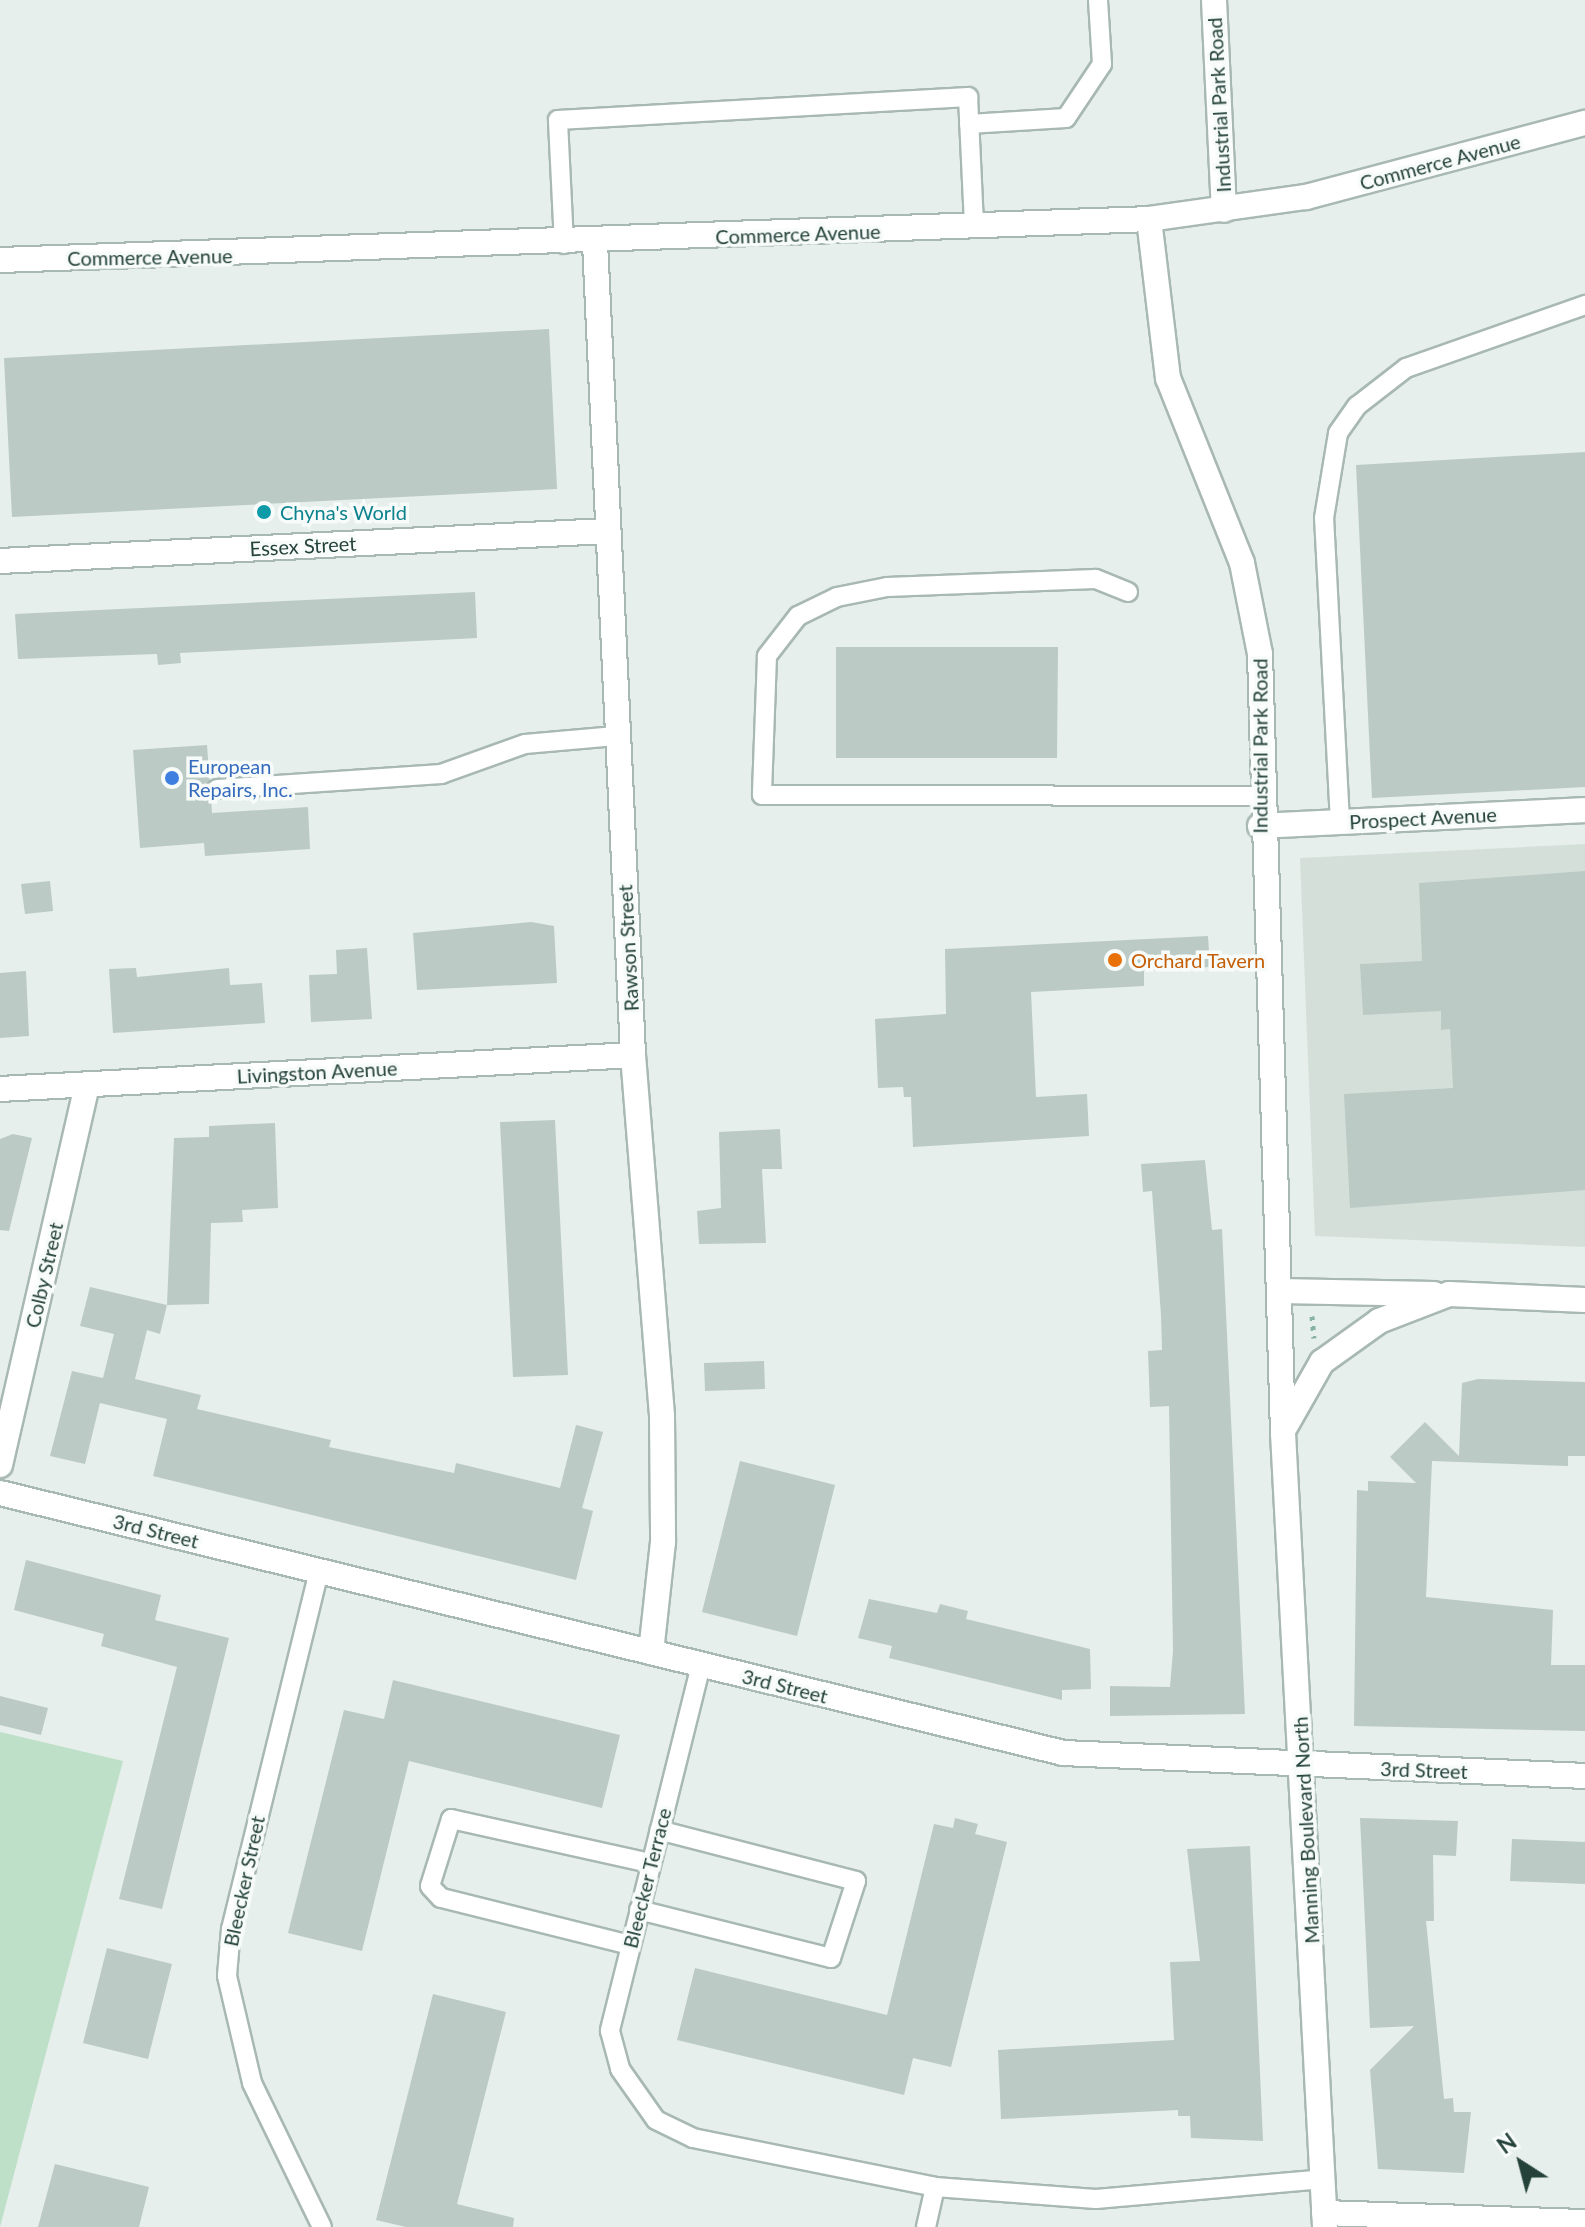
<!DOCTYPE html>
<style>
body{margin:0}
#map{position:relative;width:1585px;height:2227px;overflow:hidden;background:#e6efeb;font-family:Lato,sans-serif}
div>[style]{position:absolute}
.built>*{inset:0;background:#d4dfda}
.green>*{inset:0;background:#bfe0c8}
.building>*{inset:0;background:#bbcac4}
.path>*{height:5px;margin-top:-2.5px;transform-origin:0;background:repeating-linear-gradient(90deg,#86b3a5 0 4px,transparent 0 10px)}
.roads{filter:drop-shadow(2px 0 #a8b8b2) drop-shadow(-2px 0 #a8b8b2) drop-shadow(0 2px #a8b8b2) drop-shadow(0 -2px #a8b8b2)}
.service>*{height:18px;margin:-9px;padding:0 9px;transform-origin:9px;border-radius:9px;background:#fff}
.minor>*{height:24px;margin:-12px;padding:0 12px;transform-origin:12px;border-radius:12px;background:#fff}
.tertiary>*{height:24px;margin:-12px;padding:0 12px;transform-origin:12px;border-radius:12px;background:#fff}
.dots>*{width:22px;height:22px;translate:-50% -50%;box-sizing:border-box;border:4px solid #f7fbf9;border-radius:50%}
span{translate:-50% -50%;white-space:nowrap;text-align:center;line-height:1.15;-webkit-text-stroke:7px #f7fbf9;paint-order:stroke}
.street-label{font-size:20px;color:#24423a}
.culture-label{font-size:20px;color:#0d838f}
.left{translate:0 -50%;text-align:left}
.shop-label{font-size:20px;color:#366cbe}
.food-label{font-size:20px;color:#c56008}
.north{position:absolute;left:1481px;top:2123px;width:80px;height:80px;-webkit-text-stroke:6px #f7fbf9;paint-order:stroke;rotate:324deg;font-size:22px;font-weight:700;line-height:32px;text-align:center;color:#24423a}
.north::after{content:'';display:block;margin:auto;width:28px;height:36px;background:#24423a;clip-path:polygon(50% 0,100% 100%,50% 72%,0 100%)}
</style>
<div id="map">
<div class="built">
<div style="clip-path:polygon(1585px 844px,1585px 1247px,1315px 1236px,1300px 858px)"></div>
</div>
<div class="green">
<div style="clip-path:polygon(0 1732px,123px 1761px,0 2227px)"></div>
</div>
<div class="building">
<div style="clip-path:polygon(549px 329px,557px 489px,12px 517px,4px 358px)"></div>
<div style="clip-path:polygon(1585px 452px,1585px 787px,1372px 798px,1356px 465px)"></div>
<div style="clip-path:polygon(475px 592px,477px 638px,180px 653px,181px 663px,158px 665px,157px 654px,18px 659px,15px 614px)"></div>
<div style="clip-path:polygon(836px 647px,1058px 647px,1057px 758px,836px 758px)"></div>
<div style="clip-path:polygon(207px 745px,212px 813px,308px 807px,310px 849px,205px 856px,204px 843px,140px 848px,133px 750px)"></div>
<div style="clip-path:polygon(1585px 871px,1585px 1190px,1350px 1208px,1344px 1094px,1453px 1088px,1450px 1029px,1441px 1030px,1441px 1011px,1363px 1015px,1360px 964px,1422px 961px,1419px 883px)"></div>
<div style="clip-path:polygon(50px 881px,53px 911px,25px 914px,21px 884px)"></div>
<div style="clip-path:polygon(531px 922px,554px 926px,557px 983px,417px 990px,413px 933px)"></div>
<div style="clip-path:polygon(1208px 936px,1210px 967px,1144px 971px,1144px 986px,1031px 992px,1036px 1097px,1087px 1094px,1089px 1136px,913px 1147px,911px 1097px,904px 1097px,903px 1087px,878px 1088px,875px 1019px,946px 1014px,945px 949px)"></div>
<div style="clip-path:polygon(367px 948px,372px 1019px,311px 1022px,309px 975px,337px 974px,336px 950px)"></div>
<div style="clip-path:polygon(136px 968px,137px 977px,229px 968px,230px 985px,262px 983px,265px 1023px,113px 1033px,109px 969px)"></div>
<div style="clip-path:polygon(26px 971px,29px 1036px,0 1038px,0 973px)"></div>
<div style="clip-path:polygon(555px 1120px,568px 1375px,513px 1377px,500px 1122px)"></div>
<div style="clip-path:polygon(275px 1123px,278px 1208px,242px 1210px,243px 1222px,211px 1223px,209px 1304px,167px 1305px,160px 1334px,147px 1330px,135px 1379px,201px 1395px,197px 1409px,331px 1440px,329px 1447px,454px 1473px,456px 1463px,560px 1488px,576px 1425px,603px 1432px,582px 1508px,593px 1511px,576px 1580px,153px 1476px,167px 1419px,100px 1403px,85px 1464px,50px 1456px,72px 1371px,103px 1378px,114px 1334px,80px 1326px,90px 1287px,167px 1305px,174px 1138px,209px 1137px,209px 1126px)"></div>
<div style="clip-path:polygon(780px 1129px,782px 1169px,762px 1169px,766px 1243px,699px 1244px,697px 1211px,721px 1208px,719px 1132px)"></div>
<div style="clip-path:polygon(13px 1134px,32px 1138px,9px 1231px,0 1230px,0 1139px)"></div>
<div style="clip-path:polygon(1205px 1160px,1212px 1230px,1222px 1229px,1245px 1714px,1110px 1716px,1110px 1686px,1170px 1687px,1173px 1651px,1169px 1406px,1150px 1407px,1148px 1351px,1162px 1350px,1161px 1315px,1152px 1191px,1143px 1192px,1141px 1164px)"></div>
<div style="clip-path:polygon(764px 1361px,765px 1389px,705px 1391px,704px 1363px)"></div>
<div style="clip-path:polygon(1478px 1379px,1585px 1382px,1585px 1456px,1568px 1456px,1568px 1466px,1432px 1461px,1426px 1597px,1553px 1610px,1551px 1665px,1585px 1665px,1585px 1731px,1354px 1726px,1357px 1490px,1368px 1491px,1368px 1481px,1416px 1483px,1390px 1457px,1425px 1422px,1459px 1456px,1462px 1383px)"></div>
<div style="clip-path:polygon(740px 1461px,835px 1485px,797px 1636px,702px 1612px)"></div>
<div style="clip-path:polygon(26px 1560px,161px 1595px,155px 1620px,229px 1638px,162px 1909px,119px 1899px,177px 1667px,101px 1646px,104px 1634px,14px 1610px)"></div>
<div style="clip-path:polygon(869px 1599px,937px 1613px,940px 1604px,968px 1611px,966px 1619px,1090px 1649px,1091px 1689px,1062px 1690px,1062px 1700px,889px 1658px,892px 1646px,858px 1638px)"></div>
<div style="clip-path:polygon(393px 1680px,620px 1735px,602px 1808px,409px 1761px,362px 1951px,288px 1933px,344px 1710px,384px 1719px)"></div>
<div style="clip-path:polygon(0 1696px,48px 1708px,41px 1735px,0 1725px)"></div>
<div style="clip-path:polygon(955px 1818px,978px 1824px,975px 1834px,1007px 1842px,951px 2067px,913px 2058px,904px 2095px,677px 2040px,695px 1968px,887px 2015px,934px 1824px,953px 1828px)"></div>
<div style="clip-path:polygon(1360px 1818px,1458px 1821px,1456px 1856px,1433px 1855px,1434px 1921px,1426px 1921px,1444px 2099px,1453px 2098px,1454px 2112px,1471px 2112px,1464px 2173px,1378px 2169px,1370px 2070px,1414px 2026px,1370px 2028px)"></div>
<div style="clip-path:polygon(1512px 1839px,1585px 1842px,1585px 1884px,1510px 1881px)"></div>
<div style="clip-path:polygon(1250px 1846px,1263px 2141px,1191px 2138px,1190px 2116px,1178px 2116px,1178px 2110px,1001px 2119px,998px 2050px,1174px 2040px,1170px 1962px,1200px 1961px,1187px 1849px)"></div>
<div style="clip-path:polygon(107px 1948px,172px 1964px,148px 2059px,83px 2043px)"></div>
<div style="clip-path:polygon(433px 1994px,506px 2012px,457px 2204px,514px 2218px,513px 2227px,406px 2227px,376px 2220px)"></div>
<div style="clip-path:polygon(55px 2164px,149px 2187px,139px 2227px,38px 2227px)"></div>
</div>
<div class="path">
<div style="left:1312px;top:1316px;width:22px;rotate:85deg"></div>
</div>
<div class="roads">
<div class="service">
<div style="left:969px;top:124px;width:97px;rotate:-3.5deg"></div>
<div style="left:1066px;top:118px;width:65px;rotate:-56.3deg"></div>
<div style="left:1102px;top:64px;width:64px;rotate:-93.6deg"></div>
<div style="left:564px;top:244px;width:124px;rotate:-92.8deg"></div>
<div style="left:558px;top:120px;width:411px;rotate:-3.2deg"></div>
<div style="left:968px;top:97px;width:129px;rotate:87.3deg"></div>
<div style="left:1128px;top:592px;width:35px;rotate:-158deg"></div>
<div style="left:1095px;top:579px;width:208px;rotate:177.8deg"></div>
<div style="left:887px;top:587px;width:51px;rotate:168.7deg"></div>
<div style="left:837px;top:597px;width:43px;rotate:154deg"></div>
<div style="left:798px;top:616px;width:51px;rotate:127.8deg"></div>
<div style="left:767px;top:656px;width:139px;rotate:92.1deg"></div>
<div style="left:762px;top:795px;width:498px;rotate:0.1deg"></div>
<div style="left:217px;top:789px;width:225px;rotate:-3.8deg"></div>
<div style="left:441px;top:774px;width:89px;rotate:-19.7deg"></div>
<div style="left:525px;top:744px;width:91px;rotate:-5deg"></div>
<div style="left:1340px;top:822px;width:304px;rotate:-93deg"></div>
<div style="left:1324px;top:518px;width:86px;rotate:-80.6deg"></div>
<div style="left:1338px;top:433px;width:33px;rotate:-55deg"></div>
<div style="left:1357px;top:406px;width:62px;rotate:-37.8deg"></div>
<div style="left:1406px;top:368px;width:190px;rotate:-19.4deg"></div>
<div style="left:319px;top:1571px;width:369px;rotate:103.8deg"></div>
<div style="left:231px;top:1929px;width:47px;rotate:94.9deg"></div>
<div style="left:227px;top:1976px;width:110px;rotate:76.8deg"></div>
<div style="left:252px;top:2083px;width:160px;rotate:64.1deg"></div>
<div style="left:701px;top:1665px;width:377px;rotate:104deg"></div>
<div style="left:610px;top:2031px;width:39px;rotate:75deg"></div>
<div style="left:620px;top:2069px;width:62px;rotate:54.8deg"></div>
<div style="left:656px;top:2120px;width:41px;rotate:25.9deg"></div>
<div style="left:693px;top:2138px;width:247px;rotate:11.4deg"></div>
<div style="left:935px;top:2187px;width:161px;rotate:4.3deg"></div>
<div style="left:1096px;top:2199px;width:228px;rotate:-5deg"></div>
<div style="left:639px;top:1910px;width:198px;rotate:14deg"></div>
<div style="left:831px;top:1958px;width:81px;rotate:-72deg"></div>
<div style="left:856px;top:1881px;width:203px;rotate:-165.5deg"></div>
<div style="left:630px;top:1945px;width:195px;rotate:-166deg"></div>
<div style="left:441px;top:1898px;width:16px;rotate:-133deg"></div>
<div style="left:430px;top:1886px;width:70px;rotate:-72.6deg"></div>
<div style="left:451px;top:1819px;width:204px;rotate:12.5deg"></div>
<div style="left:926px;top:2227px;width:41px;rotate:-77.3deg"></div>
</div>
<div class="minor">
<div style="left:1214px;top:0;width:210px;rotate:87.3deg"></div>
<div style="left:1149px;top:219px;width:159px;rotate:-8deg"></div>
<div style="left:1306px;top:197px;width:289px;rotate:-14.9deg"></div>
<div style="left:595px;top:242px;width:814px;rotate:87.32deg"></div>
<div style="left:633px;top:1055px;width:362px;rotate:85.4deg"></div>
<div style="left:662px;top:1416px;width:126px;rotate:89.5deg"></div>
<div style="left:663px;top:1542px;width:111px;rotate:96.2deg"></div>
<div style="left:0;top:561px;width:607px;rotate:-2.83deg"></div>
<div style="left:1260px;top:826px;width:325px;rotate:-2.8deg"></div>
<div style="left:0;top:1089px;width:634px;rotate:-3.07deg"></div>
<div style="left:0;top:1465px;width:390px;rotate:-77.1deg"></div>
<div style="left:0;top:1493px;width:1094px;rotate:13.74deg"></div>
<div style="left:1063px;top:1753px;width:523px;rotate:2.52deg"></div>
<div style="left:1324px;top:2213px;width:261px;rotate:2deg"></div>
</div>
<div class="tertiary">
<div style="left:0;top:260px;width:1150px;rotate:-2.04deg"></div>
<div style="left:1149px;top:219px;width:160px;rotate:83.2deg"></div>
<div style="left:1168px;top:378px;width:199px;rotate:68.2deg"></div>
<div style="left:1242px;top:563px;width:93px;rotate:78.8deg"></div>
<div style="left:1260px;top:654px;width:779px;rotate:88.31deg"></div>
<div style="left:1283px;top:1433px;width:795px;rotate:86.97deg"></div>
<div style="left:1280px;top:1291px;width:154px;rotate:1.1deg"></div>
<div style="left:1285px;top:1427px;width:75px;rotate:-60.4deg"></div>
<div style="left:1322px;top:1362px;width:70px;rotate:-35.7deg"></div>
<div style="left:1379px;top:1321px;width:75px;rotate:-21.1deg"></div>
<div style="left:1449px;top:1294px;width:136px;rotate:2.5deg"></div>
</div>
</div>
<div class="dots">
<div style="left:264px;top:512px;background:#0f9aa8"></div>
<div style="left:172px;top:778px;background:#3f7fe0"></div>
<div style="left:1115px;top:960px;background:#e8710a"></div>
</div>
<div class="street-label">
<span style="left:1219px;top:105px;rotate:-93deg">Industrial Park Road</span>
<span style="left:1440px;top:162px;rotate:-15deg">Commerce Avenue</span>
<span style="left:798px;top:234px;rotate:-2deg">Commerce Avenue</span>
<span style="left:150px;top:257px;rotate:-1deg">Commerce Avenue</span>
<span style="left:303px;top:546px;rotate:-3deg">Essex Street</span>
<span style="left:1260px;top:746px;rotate:-90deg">Industrial Park Road</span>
<span style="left:1423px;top:818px;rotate:-3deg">Prospect Avenue</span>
<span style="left:628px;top:948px;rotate:-93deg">Rawson Street</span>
<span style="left:317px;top:1072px;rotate:-3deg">Livingston Avenue</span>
<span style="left:44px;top:1275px;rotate:-77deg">Colby Street</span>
<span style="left:156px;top:1531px;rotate:14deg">3rd Street</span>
<span style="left:785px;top:1686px;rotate:14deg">3rd Street</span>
<span style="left:1424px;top:1770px;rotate:2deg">3rd Street</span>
<span style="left:1306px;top:1830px;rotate:-93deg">Manning Boulevard North</span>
<span style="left:647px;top:1878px;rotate:-76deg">Bleecker Terrace</span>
<span style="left:244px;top:1881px;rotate:-78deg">Bleecker Street</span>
</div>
<div class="culture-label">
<span class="left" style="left:280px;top:512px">Chyna's World</span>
</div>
<div class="shop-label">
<span class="left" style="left:188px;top:778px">European<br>Repairs, Inc.</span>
</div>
<div class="food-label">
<span class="left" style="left:1131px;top:960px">Orchard Tavern</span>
</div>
<div class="north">N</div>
</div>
